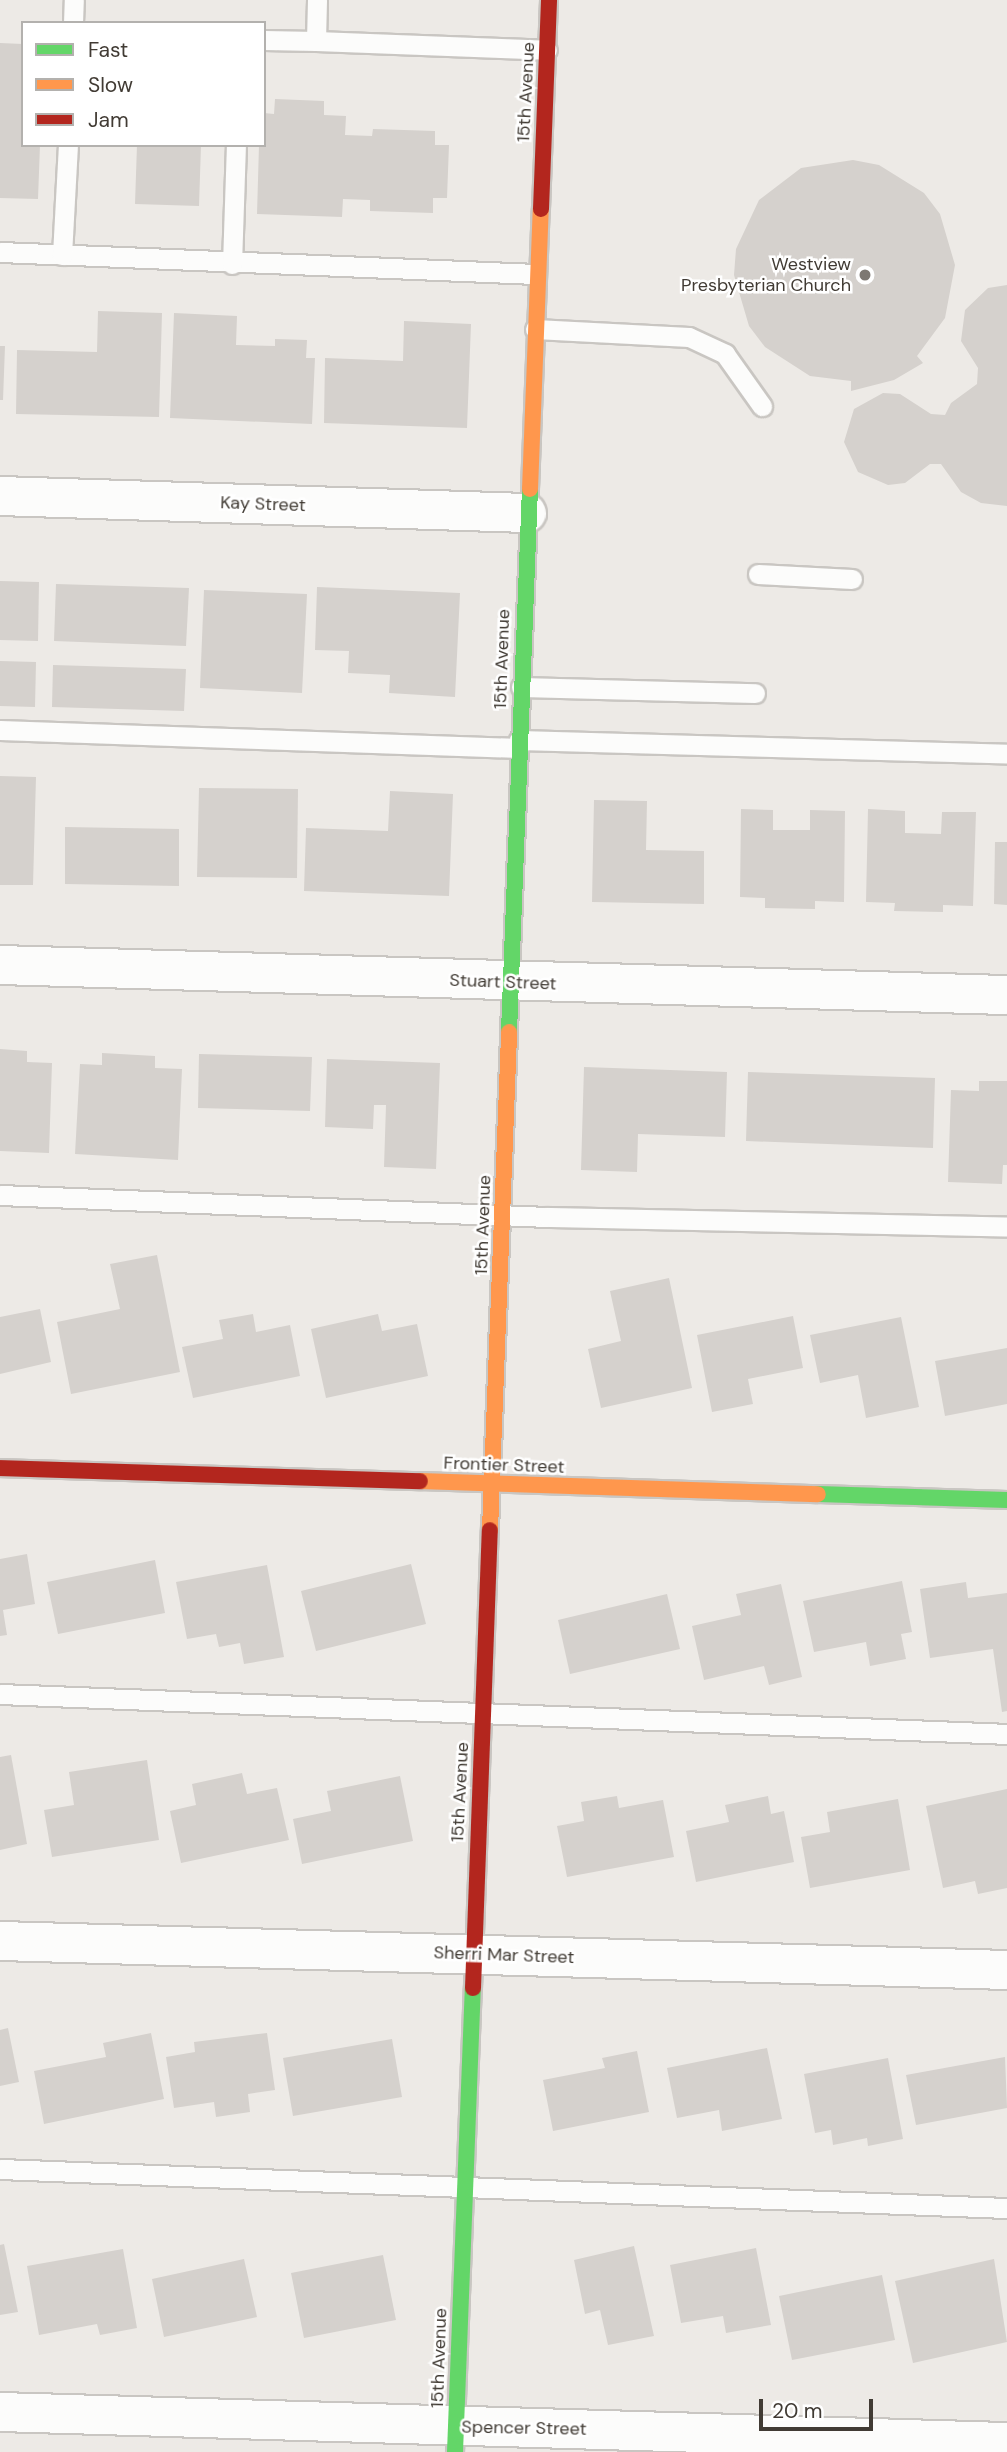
<!DOCTYPE html>
<style>
body{margin:0}
#map{position:relative;width:1007px;height:2452px;overflow:hidden;background:#edeae6;font-family:"DM Sans",sans-serif}
div>[style]{position:absolute}
.building>*{inset:0;background:#d5d1cd}
.roads{filter:drop-shadow(2px 0 #c9c6c2) drop-shadow(-2px 0 #c9c6c2) drop-shadow(0 2px #c9c6c2) drop-shadow(0 -2px #c9c6c2)}
.lane>*{height:19px;margin:-9.5px;padding:0 9.5px;transform-origin:9.5px;border-radius:9.5px;background:#fcfcfb}
.street>*{height:38px;margin:-19px;padding:0 19px;transform-origin:19px;border-radius:19px;background:#fcfcfb}
.fast>*{height:16px;margin:-8px;padding:0 8px;transform-origin:8px;border-radius:8px;background:#63d668}
.slow>*{height:16px;margin:-8px;padding:0 8px;transform-origin:8px;border-radius:8px;background:#ff974d}
.jam>*{height:16px;margin:-8px;padding:0 8px;transform-origin:8px;border-radius:8px;background:#b3261e}
.dots>*{width:19px;height:19px;translate:-50% -50%;box-sizing:border-box;border:4px solid #fff;border-radius:50%}
span{translate:-50% -50%;white-space:nowrap;text-align:center;line-height:1.15;-webkit-text-stroke:5px #fff;paint-order:stroke}
.street-label{font-size:18px;color:#413b34}
.poi-label{font-size:18px;color:#413b34}
.right{translate:-100% -50%;text-align:right}
.legend{position:absolute;left:21px;top:21px;width:245px;height:126px;box-sizing:border-box;background:#fff;border:2px solid #b3b1ae;margin:0;padding:9px 12px;list-style:none;font-size:21px;color:#413b34}
.legend li{display:flex;align-items:center;gap:14px;height:35px}
.legend b{width:35px;border:2px solid #b3b1ae}
.scale{position:absolute;left:759px;top:2399px;width:114px;height:32px;box-sizing:border-box;border:4px solid #413b34;border-top:0;padding-left:9px;font-size:21px;line-height:24px;white-space:nowrap;color:#413b34;-webkit-text-stroke:5px #fff;paint-order:stroke}
</style>
<div id="map">
<div class="building">
<div style="clip-path:polygon(0 43px,23px 44px,23px 145px,40px 145px,38px 199px,0 198px)"></div>
<div style="clip-path:polygon(275px 99px,324px 101px,324px 115px,346px 116px,345px 135px,372px 136px,373px 129px,435px 131px,435px 145px,449px 145px,447px 198px,433px 198px,433px 213px,370px 211px,370px 200px,343px 199px,342px 217px,257px 214px,259px 145px,264px 145px,264px 113px,274px 114px)"></div>
<div style="clip-path:polygon(137px 145px,201px 145px,199px 206px,135px 204px)"></div>
<div style="clip-path:polygon(853px 160px,879px 165px,924px 193px,940px 214px,955px 265px,945px 318px,917px 356px,923px 363px,894px 380px,851px 391px,851px 381px,810px 376px,765px 347px,749px 326px,734px 275px,736px 249px,759px 200px,801px 168px)"></div>
<div style="clip-path:polygon(1007px 285px,1007px 506px,981px 503px,961px 492px,941px 464px,930px 464px,905px 483px,888px 485px,858px 472px,844px 442px,854px 409px,883px 393px,900px 394px,931px 414px,945px 415px,951px 403px,977px 384px,978px 368px,961px 341px,965px 310px,988px 288px)"></div>
<div style="clip-path:polygon(98px 311px,162px 313px,159px 417px,16px 414px,17px 350px,97px 352px)"></div>
<div style="clip-path:polygon(174px 313px,237px 316px,236px 345px,275px 346px,275px 339px,307px 340px,306px 358px,315px 358px,312px 424px,170px 418px)"></div>
<div style="clip-path:polygon(404px 321px,471px 324px,467px 428px,324px 423px,325px 358px,403px 361px)"></div>
<div style="clip-path:polygon(0 346px,5px 346px,3px 400px,0 400px)"></div>
<div style="clip-path:polygon(0 581px,39px 582px,38px 641px,0 640px)"></div>
<div style="clip-path:polygon(56px 584px,189px 588px,186px 646px,54px 641px)"></div>
<div style="clip-path:polygon(317px 587px,460px 593px,455px 697px,389px 693px,390px 675px,348px 673px,349px 651px,315px 650px)"></div>
<div style="clip-path:polygon(204px 590px,307px 594px,302px 693px,200px 688px)"></div>
<div style="clip-path:polygon(0 661px,36px 662px,35px 707px,0 706px)"></div>
<div style="clip-path:polygon(53px 665px,186px 669px,184px 711px,52px 707px)"></div>
<div style="clip-path:polygon(0 776px,36px 777px,33px 885px,0 885px)"></div>
<div style="clip-path:polygon(199px 788px,298px 789px,297px 878px,197px 877px)"></div>
<div style="clip-path:polygon(390px 791px,453px 794px,449px 896px,304px 891px,306px 828px,388px 831px)"></div>
<div style="clip-path:polygon(594px 800px,647px 801px,646px 850px,704px 851px,704px 904px,592px 902px)"></div>
<div style="clip-path:polygon(741px 809px,773px 810px,773px 830px,810px 830px,810px 810px,845px 811px,844px 902px,815px 901px,815px 909px,765px 908px,765px 898px,740px 897px)"></div>
<div style="clip-path:polygon(868px 809px,905px 811px,905px 833px,941px 834px,942px 812px,976px 812px,973px 906px,943px 905px,943px 912px,894px 911px,895px 903px,866px 902px)"></div>
<div style="clip-path:polygon(65px 827px,179px 829px,179px 886px,65px 884px)"></div>
<div style="clip-path:polygon(995px 842px,1007px 842px,1007px 905px,994px 904px)"></div>
<div style="clip-path:polygon(0 1049px,27px 1051px,27px 1062px,52px 1063px,49px 1153px,0 1151px)"></div>
<div style="clip-path:polygon(102px 1053px,155px 1056px,155px 1068px,182px 1069px,178px 1160px,75px 1154px,80px 1064px,102px 1065px)"></div>
<div style="clip-path:polygon(199px 1054px,312px 1057px,310px 1111px,198px 1108px)"></div>
<div style="clip-path:polygon(327px 1059px,440px 1063px,436px 1169px,384px 1167px,386px 1105px,374px 1105px,373px 1129px,325px 1127px)"></div>
<div style="clip-path:polygon(584px 1067px,727px 1072px,725px 1137px,638px 1134px,637px 1172px,581px 1170px)"></div>
<div style="clip-path:polygon(748px 1072px,935px 1078px,933px 1148px,746px 1141px)"></div>
<div style="clip-path:polygon(979px 1081px,1007px 1081px,1007px 1165px,1003px 1165px,1002px 1184px,948px 1182px,951px 1090px,979px 1091px)"></div>
<div style="clip-path:polygon(157px 1255px,180px 1372px,71px 1394px,57px 1322px,120px 1309px,110px 1264px)"></div>
<div style="clip-path:polygon(669px 1278px,692px 1388px,601px 1408px,588px 1349px,621px 1341px,610px 1291px)"></div>
<div style="clip-path:polygon(40px 1309px,51px 1362px,0 1374px,0 1317px)"></div>
<div style="clip-path:polygon(253px 1314px,256px 1332px,290px 1325px,300px 1376px,193px 1398px,182px 1347px,223px 1339px,219px 1320px)"></div>
<div style="clip-path:polygon(378px 1314px,382px 1331px,417px 1324px,428px 1376px,326px 1398px,311px 1329px)"></div>
<div style="clip-path:polygon(793px 1316px,803px 1368px,748px 1379px,753px 1404px,712px 1412px,697px 1335px)"></div>
<div style="clip-path:polygon(901px 1317px,919px 1407px,866px 1418px,858px 1375px,820px 1383px,810px 1335px)"></div>
<div style="clip-path:polygon(1007px 1348px,1007px 1404px,945px 1416px,935px 1361px)"></div>
<div style="clip-path:polygon(27px 1554px,35px 1604px,3px 1610px,7px 1635px,0 1636px,0 1559px)"></div>
<div style="clip-path:polygon(155px 1560px,165px 1613px,58px 1634px,47px 1582px)"></div>
<div style="clip-path:polygon(411px 1564px,426px 1624px,316px 1651px,301px 1591px)"></div>
<div style="clip-path:polygon(267px 1565px,284px 1657px,244px 1664px,240px 1643px,219px 1647px,216px 1634px,187px 1639px,176px 1582px)"></div>
<div style="clip-path:polygon(902px 1581px,912px 1632px,901px 1634px,906px 1659px,870px 1666px,866px 1642px,814px 1652px,803px 1601px)"></div>
<div style="clip-path:polygon(966px 1582px,968px 1598px,1007px 1593px,1007px 1711px,1002px 1712px,993px 1649px,930px 1658px,920px 1589px)"></div>
<div style="clip-path:polygon(781px 1584px,802px 1677px,769px 1685px,764px 1666px,704px 1680px,692px 1626px,741px 1615px,736px 1594px)"></div>
<div style="clip-path:polygon(667px 1594px,680px 1649px,570px 1674px,558px 1620px)"></div>
<div style="clip-path:polygon(11px 1755px,27px 1844px,0 1850px,0 1757px)"></div>
<div style="clip-path:polygon(147px 1760px,159px 1840px,52px 1857px,44px 1810px,74px 1805px,69px 1772px)"></div>
<div style="clip-path:polygon(242px 1773px,247px 1794px,277px 1788px,289px 1840px,181px 1863px,170px 1811px,196px 1805px,192px 1784px)"></div>
<div style="clip-path:polygon(400px 1776px,413px 1841px,302px 1864px,293px 1819px,331px 1811px,327px 1791px)"></div>
<div style="clip-path:polygon(1007px 1789px,1007px 1888px,978px 1894px,975px 1881px,943px 1888px,926px 1806px)"></div>
<div style="clip-path:polygon(617px 1796px,619px 1808px,663px 1800px,674px 1857px,567px 1877px,557px 1826px,584px 1821px,581px 1802px)"></div>
<div style="clip-path:polygon(768px 1796px,771px 1814px,784px 1811px,794px 1862px,696px 1882px,686px 1831px,729px 1822px,725px 1805px)"></div>
<div style="clip-path:polygon(898px 1799px,910px 1870px,810px 1888px,801px 1837px,830px 1832px,827px 1812px)"></div>
<div style="clip-path:polygon(8px 2028px,19px 2082px,0 2086px,0 2030px)"></div>
<div style="clip-path:polygon(151px 2033px,164px 2099px,44px 2124px,34px 2071px,106px 2057px,103px 2043px)"></div>
<div style="clip-path:polygon(267px 2033px,275px 2090px,248px 2094px,250px 2112px,216px 2117px,214px 2102px,174px 2108px,166px 2057px,195px 2052px,194px 2042px)"></div>
<div style="clip-path:polygon(392px 2039px,402px 2097px,293px 2116px,283px 2058px)"></div>
<div style="clip-path:polygon(767px 2048px,782px 2119px,722px 2131px,719px 2110px,677px 2118px,667px 2068px)"></div>
<div style="clip-path:polygon(637px 2051px,649px 2112px,553px 2131px,543px 2080px,605px 2068px,602px 2058px)"></div>
<div style="clip-path:polygon(1005px 2057px,1007px 2108px,916px 2125px,906px 2075px)"></div>
<div style="clip-path:polygon(888px 2058px,903px 2139px,868px 2146px,867px 2138px,833px 2145px,831px 2130px,815px 2133px,804px 2074px)"></div>
<div style="clip-path:polygon(4px 2244px,18px 2312px,0 2315px,0 2245px)"></div>
<div style="clip-path:polygon(634px 2246px,654px 2336px,608px 2345px,600px 2310px,585px 2314px,574px 2260px)"></div>
<div style="clip-path:polygon(756px 2248px,771px 2325px,726px 2333px,723px 2316px,681px 2323px,670px 2265px)"></div>
<div style="clip-path:polygon(123px 2249px,137px 2328px,100px 2335px,97px 2324px,39px 2335px,27px 2266px)"></div>
<div style="clip-path:polygon(383px 2255px,396px 2320px,304px 2338px,291px 2273px)"></div>
<div style="clip-path:polygon(244px 2259px,257px 2317px,164px 2337px,152px 2279px)"></div>
<div style="clip-path:polygon(994px 2259px,1007px 2342px,913px 2363px,895px 2281px)"></div>
<div style="clip-path:polygon(882px 2275px,895px 2340px,792px 2360px,779px 2296px)"></div>
</div>
<div class="roads">
<div class="lane">
<div style="left:317px;top:0;width:41px;rotate:91.4deg"></div>
<div style="left:316px;top:41px;width:231px;rotate:2.2deg"></div>
<div style="left:73px;top:23px;width:23px;rotate:-88deg"></div>
<div style="left:264px;top:40px;width:52px;rotate:1.1deg"></div>
<div style="left:0;top:252px;width:536px;rotate:2.35deg"></div>
<div style="left:62px;top:255px;width:110px;rotate:-86.9deg"></div>
<div style="left:232px;top:264px;width:119px;rotate:-88.1deg"></div>
<div style="left:535px;top:329px;width:154px;rotate:3deg"></div>
<div style="left:689px;top:337px;width:40px;rotate:25deg"></div>
<div style="left:725px;top:354px;width:64px;rotate:54.6deg"></div>
<div style="left:758px;top:574px;width:94px;rotate:3deg"></div>
<div style="left:521px;top:687px;width:234px;rotate:1.5deg"></div>
<div style="left:0;top:730px;width:519px;rotate:1.99deg"></div>
<div style="left:519px;top:740px;width:488px;rotate:1.6deg"></div>
<div style="left:0;top:1195px;width:548px;rotate:2.3deg"></div>
<div style="left:548px;top:1217px;width:459px;rotate:1.2deg"></div>
<div style="left:0;top:1694px;width:1008px;rotate:2.27deg"></div>
<div style="left:0;top:2169px;width:1008px;rotate:2.22deg"></div>
</div>
<div class="street">
<div style="left:0;top:496px;width:527px;rotate:1.85deg"></div>
<div style="left:0;top:965px;width:1007px;rotate:1.71deg"></div>
<div style="left:0;top:1941px;width:1007px;rotate:1.65deg"></div>
<div style="left:0;top:2412px;width:1007px;rotate:1.71deg"></div>
</div>
<div class="fast">
<div style="left:509px;top:1032px;width:543px;rotate:-87.79deg"></div>
<div style="left:818px;top:1494px;width:189px;rotate:1.8deg"></div>
<div style="left:455px;top:2452px;width:464px;rotate:-87.8deg"></div>
</div>
<div class="slow">
<div style="left:530px;top:489px;width:280px;rotate:-87.8deg"></div>
<div style="left:420px;top:1481px;width:398px;rotate:1.9deg"></div>
<div style="left:490px;top:1530px;width:498px;rotate:-87.8deg"></div>
</div>
<div class="jam">
<div style="left:541px;top:209px;width:209px;rotate:-87.8deg"></div>
<div style="left:0;top:1468px;width:420px;rotate:1.8deg"></div>
<div style="left:473px;top:1988px;width:458px;rotate:-87.9deg"></div>
</div>
</div>
<div class="dots">
<div style="left:865px;top:275px;background:#7d7872"></div>
</div>
<div class="street-label">
<span style="left:526px;top:92px;rotate:-87deg">15th Avenue</span>
<span style="left:263px;top:504px;rotate:2deg">Kay Street</span>
<span style="left:502px;top:659px;rotate:-88deg">15th Avenue</span>
<span style="left:503px;top:982px;rotate:2deg">Stuart Street</span>
<span style="left:483px;top:1225px;rotate:-88deg">15th Avenue</span>
<span style="left:504px;top:1465px;rotate:2deg">Frontier Street</span>
<span style="left:460px;top:1792px;rotate:-87deg">15th Avenue</span>
<span style="left:504px;top:1955px;rotate:2deg">Sherri Mar Street</span>
<span style="left:439px;top:2358px;rotate:-88deg">15th Avenue</span>
<span style="left:524px;top:2428px;rotate:1deg">Spencer Street</span>
</div>
<div class="poi-label">
<span class="right" style="left:851px;top:275px">Westview<br>Presbyterian Church</span>
</div>
<ul class="legend">
<li><b style="height:9px;background:#63d668"></b>Fast</li>
<li><b style="height:9px;background:#ff974d"></b>Slow</li>
<li><b style="height:9px;background:#b3261e"></b>Jam</li>
</ul>
<div class="scale">20 m</div>
</div>
